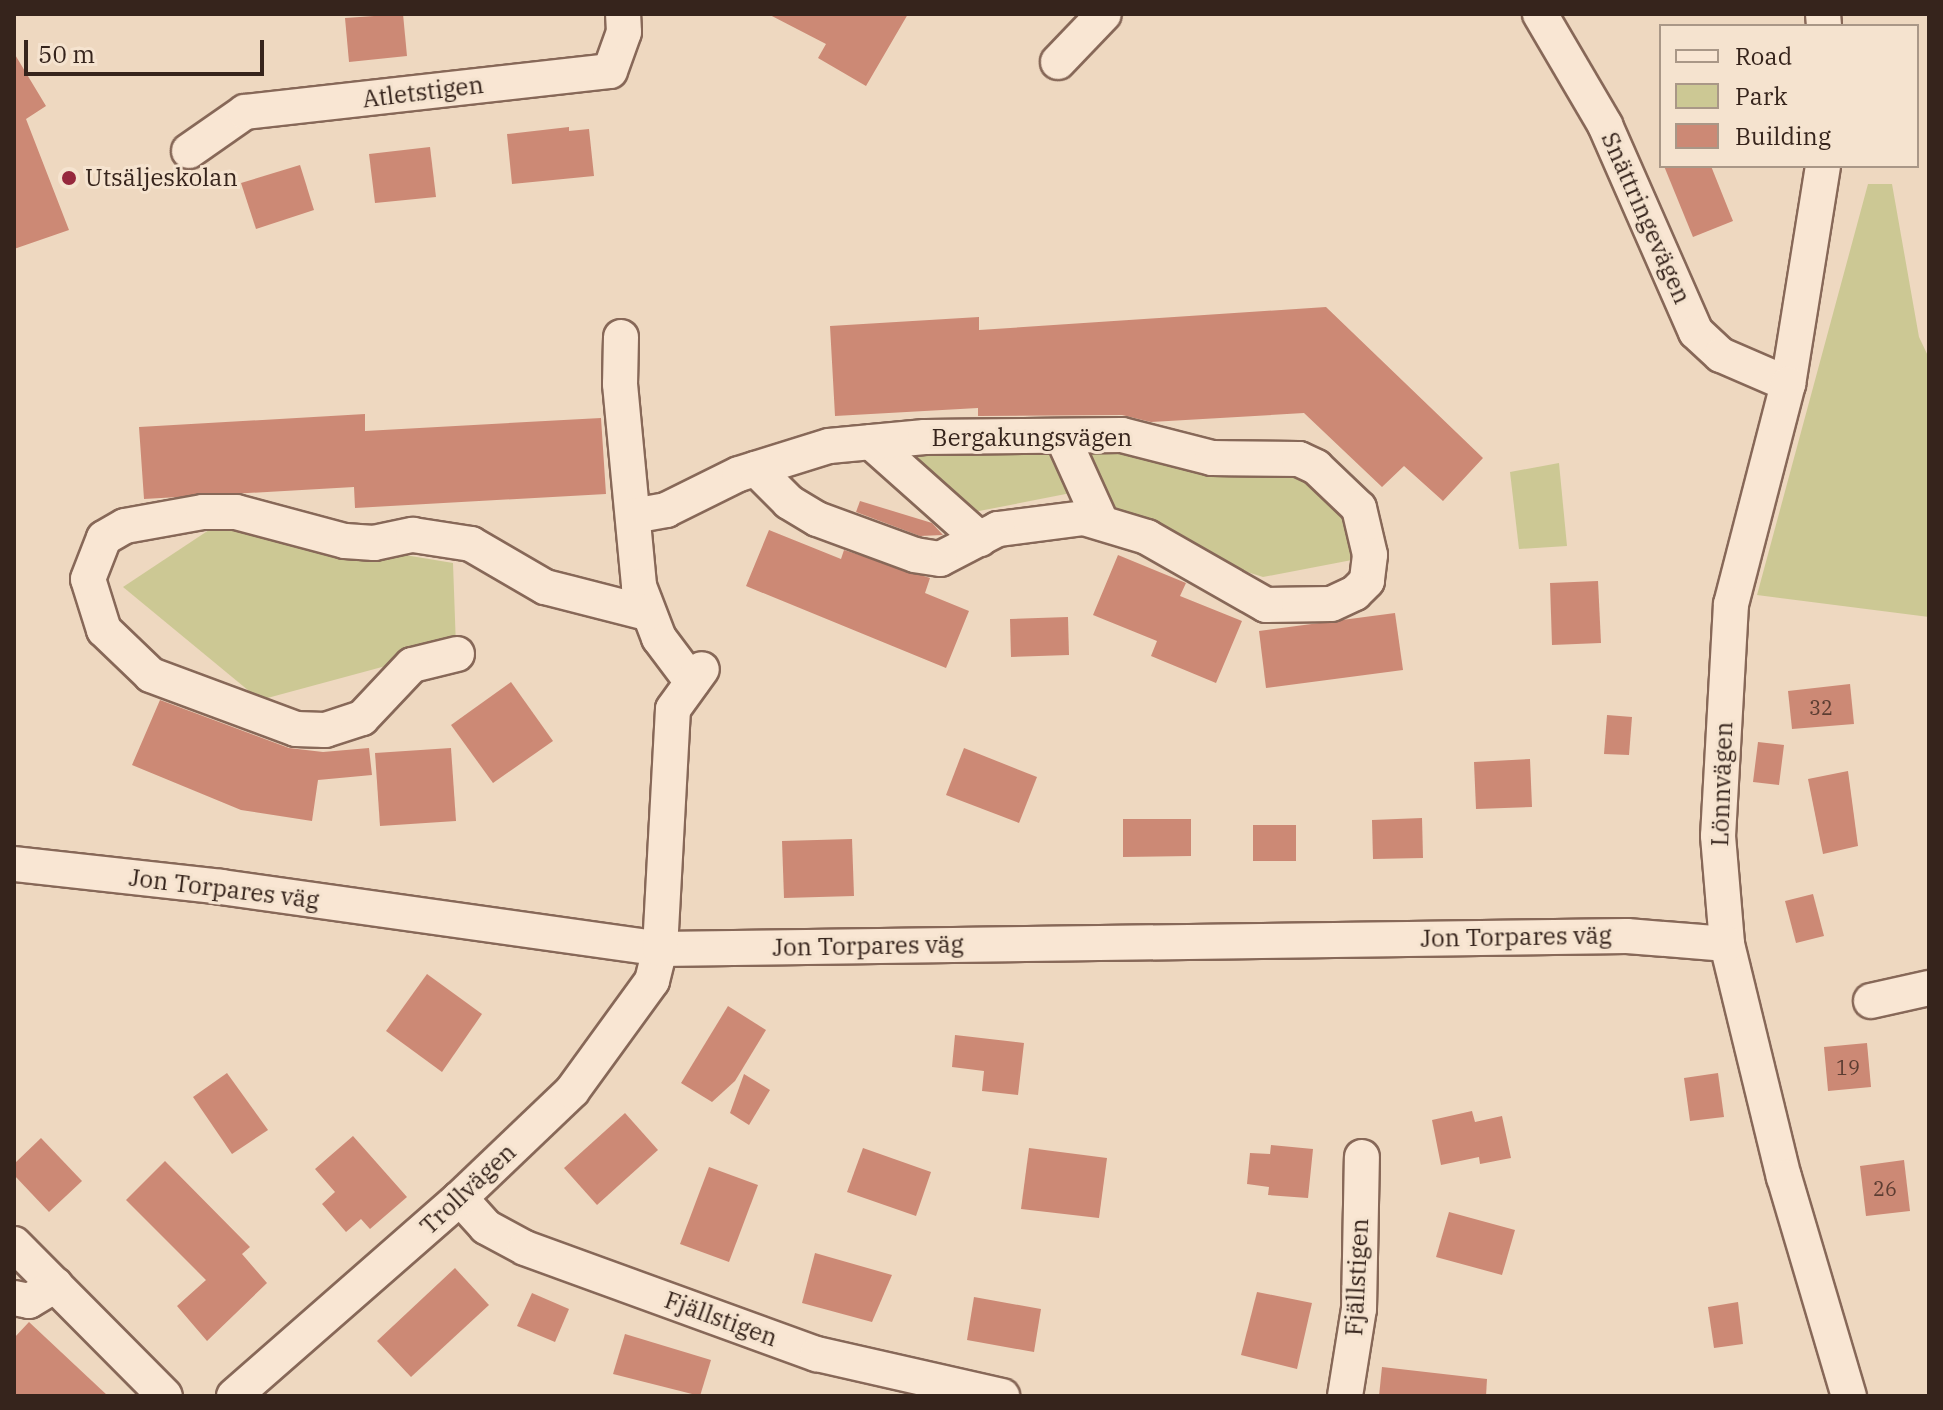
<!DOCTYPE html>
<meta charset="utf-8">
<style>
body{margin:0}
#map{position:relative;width:1943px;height:1410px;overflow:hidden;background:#eed8c0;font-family:"IBM Plex Serif",serif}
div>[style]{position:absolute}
.green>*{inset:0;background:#ccc894}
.building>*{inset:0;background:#cc8975}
.roads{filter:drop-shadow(2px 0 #876858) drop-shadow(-2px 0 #876858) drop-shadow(0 2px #876858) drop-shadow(0 -2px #876858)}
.minor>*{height:34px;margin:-17px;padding:0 17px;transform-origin:17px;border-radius:17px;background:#f9e6d3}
.dots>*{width:22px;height:22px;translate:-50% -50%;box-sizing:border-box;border:4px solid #f5e3cf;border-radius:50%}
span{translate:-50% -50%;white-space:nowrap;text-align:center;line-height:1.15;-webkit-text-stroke:6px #f5e3cf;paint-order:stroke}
.number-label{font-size:20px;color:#5c3d32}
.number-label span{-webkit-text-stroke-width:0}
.street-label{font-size:24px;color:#36241c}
.poi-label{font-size:24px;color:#36241c}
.left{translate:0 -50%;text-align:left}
.frame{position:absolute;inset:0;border:16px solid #36241c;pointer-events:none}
.legend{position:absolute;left:1659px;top:24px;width:260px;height:144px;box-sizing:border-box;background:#f5e3cf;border:2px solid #a99787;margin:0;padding:10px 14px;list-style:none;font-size:24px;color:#36241c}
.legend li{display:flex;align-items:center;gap:16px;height:40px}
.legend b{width:40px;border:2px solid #a99787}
.scale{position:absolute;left:24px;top:40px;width:240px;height:36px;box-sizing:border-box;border:4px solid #36241c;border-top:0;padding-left:10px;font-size:24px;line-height:28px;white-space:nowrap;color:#36241c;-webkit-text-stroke:6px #f5e3cf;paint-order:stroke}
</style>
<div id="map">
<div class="green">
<div style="clip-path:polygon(1868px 184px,1892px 184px,1919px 337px,1929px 358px,1929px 617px,1757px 595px)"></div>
<div style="clip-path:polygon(1050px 443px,1076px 492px,969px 513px,898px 452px)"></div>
<div style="clip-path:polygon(1076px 444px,1315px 475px,1356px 521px,1352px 560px,1263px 577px,1219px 563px,1102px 509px)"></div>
<div style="clip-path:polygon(1559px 463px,1567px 546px,1519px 549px,1510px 472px)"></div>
<div style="clip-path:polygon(218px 524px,453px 563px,456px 647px,260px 700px,123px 587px)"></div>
</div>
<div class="building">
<div style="clip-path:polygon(403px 14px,407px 56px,349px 62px,345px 18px)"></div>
<div style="clip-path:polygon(768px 14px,908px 14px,866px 86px,818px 58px,826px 44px)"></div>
<div style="clip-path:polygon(14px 53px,46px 106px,26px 119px,69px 230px,14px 249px)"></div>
<div style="clip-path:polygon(569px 127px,569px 131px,589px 129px,594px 176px,512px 184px,507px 134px)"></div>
<div style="clip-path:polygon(430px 147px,436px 197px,375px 203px,369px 154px)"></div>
<div style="clip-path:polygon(300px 165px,314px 210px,256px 229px,241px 183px)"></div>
<div style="clip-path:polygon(1664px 166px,1711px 166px,1733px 221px,1693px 237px)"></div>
<div style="clip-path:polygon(1326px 307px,1483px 458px,1443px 501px,1404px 466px,1382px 487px,1304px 413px,1151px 422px,1122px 415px,978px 416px,978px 408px,835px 416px,830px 326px,979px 317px,979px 330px)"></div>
<div style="clip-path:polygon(365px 414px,365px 431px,601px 418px,606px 494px,355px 508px,354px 487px,144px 499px,139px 427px)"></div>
<div style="clip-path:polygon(860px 501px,932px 523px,943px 535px,920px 536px,856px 512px)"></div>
<div style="clip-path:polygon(769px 530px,841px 559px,844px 550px,930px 578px,925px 593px,969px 611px,946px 668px,746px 586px)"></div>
<div style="clip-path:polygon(1118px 555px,1186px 583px,1180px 596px,1242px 621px,1216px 683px,1151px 656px,1157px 641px,1093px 615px)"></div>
<div style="clip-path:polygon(1598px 581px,1601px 643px,1552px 645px,1550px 583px)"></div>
<div style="clip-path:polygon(1395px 613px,1403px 670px,1266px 688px,1259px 631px)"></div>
<div style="clip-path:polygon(1068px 617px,1069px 655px,1011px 657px,1010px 619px)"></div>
<div style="clip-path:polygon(511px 682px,553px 741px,493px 783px,451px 725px)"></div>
<div style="clip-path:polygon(1850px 684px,1854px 724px,1792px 729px,1788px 691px)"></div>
<div style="clip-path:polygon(160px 700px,289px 748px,323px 752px,369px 748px,372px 775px,318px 780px,312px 821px,241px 810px,132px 765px)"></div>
<div style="clip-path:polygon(1607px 715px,1632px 717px,1629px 755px,1604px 754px)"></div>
<div style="clip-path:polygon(1758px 742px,1784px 745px,1779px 785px,1753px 782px)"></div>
<div style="clip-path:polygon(451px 748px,456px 821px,380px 826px,375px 753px)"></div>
<div style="clip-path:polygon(964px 748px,1037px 777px,1019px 823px,946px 795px)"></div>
<div style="clip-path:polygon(1530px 759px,1532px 807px,1476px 809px,1474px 762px)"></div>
<div style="clip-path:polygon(1848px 771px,1858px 846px,1823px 854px,1808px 779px)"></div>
<div style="clip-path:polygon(1422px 818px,1423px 858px,1373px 859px,1372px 820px)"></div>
<div style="clip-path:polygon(1123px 819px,1191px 819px,1191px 856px,1123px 857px)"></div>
<div style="clip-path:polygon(1253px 825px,1296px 825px,1296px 861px,1253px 861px)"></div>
<div style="clip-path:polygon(852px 839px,854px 896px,784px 898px,782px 841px)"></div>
<div style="clip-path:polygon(1813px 894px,1824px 936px,1796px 943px,1785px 901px)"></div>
<div style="clip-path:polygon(427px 974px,482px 1014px,442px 1072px,386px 1031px)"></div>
<div style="clip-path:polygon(728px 1006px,766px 1030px,735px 1081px,712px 1102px,681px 1083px)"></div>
<div style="clip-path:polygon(955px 1035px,1024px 1043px,1018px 1095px,982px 1091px,984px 1071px,952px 1067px)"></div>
<div style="clip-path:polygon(1867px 1043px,1871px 1087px,1828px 1091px,1824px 1047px)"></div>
<div style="clip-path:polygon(227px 1073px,268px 1130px,232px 1154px,193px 1097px)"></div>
<div style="clip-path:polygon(1718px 1073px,1724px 1117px,1690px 1121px,1684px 1078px)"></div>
<div style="clip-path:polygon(744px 1074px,770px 1090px,749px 1125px,730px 1113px)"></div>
<div style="clip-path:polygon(1472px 1111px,1475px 1122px,1502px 1116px,1511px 1158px,1480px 1164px,1479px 1157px,1441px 1165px,1432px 1120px)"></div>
<div style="clip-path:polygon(625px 1113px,658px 1150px,597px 1205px,564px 1168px)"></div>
<div style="clip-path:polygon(353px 1136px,407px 1197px,370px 1229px,361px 1219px,346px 1232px,322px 1204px,335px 1192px,315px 1169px)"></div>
<div style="clip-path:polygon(41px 1138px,82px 1181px,49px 1212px,14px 1175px,14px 1164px)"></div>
<div style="clip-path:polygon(1271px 1145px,1313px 1149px,1308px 1198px,1268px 1195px,1269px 1187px,1247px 1184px,1250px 1153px,1270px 1154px)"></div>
<div style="clip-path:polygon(863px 1148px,931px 1172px,916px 1216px,847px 1192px)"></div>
<div style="clip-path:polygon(1029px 1148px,1107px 1158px,1099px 1218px,1021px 1209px)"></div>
<div style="clip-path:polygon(1904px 1160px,1910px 1211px,1866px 1216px,1860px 1166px)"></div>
<div style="clip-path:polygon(165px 1161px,250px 1247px,242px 1254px,267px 1283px,207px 1341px,177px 1306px,206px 1280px,126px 1200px)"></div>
<div style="clip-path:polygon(709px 1167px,758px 1185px,729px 1262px,680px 1244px)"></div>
<div style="clip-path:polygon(1449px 1212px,1515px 1230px,1502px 1275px,1436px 1257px)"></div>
<div style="clip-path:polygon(815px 1253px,892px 1275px,872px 1322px,802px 1303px)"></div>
<div style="clip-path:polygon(455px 1268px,489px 1305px,411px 1377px,377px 1341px)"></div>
<div style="clip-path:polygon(1257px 1292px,1312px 1303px,1297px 1369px,1241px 1355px)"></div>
<div style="clip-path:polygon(532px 1293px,569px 1309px,555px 1342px,517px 1326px)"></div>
<div style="clip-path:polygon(974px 1297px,1041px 1309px,1034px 1352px,967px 1340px)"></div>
<div style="clip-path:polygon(1738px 1302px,1743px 1344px,1714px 1348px,1708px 1307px)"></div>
<div style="clip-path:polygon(29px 1322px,108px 1396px,14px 1396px,14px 1338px)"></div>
<div style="clip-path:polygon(625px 1334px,711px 1360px,700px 1396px,613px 1374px)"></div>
<div style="clip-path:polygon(1382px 1367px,1487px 1379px,1486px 1396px,1379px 1396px)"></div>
</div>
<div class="roads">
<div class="minor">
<div style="left:1540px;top:14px;width:129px;rotate:59.6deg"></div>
<div style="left:1605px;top:125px;width:226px;rotate:66.3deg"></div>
<div style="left:1696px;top:332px;width:34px;rotate:43deg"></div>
<div style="left:1721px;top:355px;width:73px;rotate:23.4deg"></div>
<div style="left:1823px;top:14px;width:12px;rotate:85deg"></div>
<div style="left:1058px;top:62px;width:66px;rotate:-46.2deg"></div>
<div style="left:189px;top:151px;width:68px;rotate:-34.9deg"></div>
<div style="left:245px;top:112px;width:367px;rotate:-6.4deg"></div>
<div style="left:610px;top:71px;width:41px;rotate:-70.3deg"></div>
<div style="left:624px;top:32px;width:18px;rotate:-93deg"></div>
<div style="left:1823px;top:166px;width:221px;rotate:99.1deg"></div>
<div style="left:1788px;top:384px;width:227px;rotate:104.5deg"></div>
<div style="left:1731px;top:604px;width:232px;rotate:93.2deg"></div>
<div style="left:1718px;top:836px;width:108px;rotate:85.2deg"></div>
<div style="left:1727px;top:944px;width:240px;rotate:76.3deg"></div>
<div style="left:1784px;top:1177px;width:228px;rotate:73.5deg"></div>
<div style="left:621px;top:337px;width:47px;rotate:91.2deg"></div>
<div style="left:620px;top:384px;width:203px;rotate:84.6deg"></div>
<div style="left:639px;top:586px;width:56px;rotate:69deg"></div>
<div style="left:659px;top:638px;width:55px;rotate:53.1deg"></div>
<div style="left:1062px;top:436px;width:94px;rotate:65.6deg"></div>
<div style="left:871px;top:442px;width:146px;rotate:41.7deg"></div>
<div style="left:633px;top:516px;width:34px;rotate:-10deg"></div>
<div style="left:666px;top:510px;width:81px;rotate:-26.3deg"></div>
<div style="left:739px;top:474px;width:94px;rotate:-17.3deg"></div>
<div style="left:829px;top:446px;width:96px;rotate:-5.4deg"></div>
<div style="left:925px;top:437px;width:197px;rotate:-0.6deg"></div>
<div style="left:1122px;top:435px;width:93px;rotate:14.3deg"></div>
<div style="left:1212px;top:458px;width:87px;rotate:0.7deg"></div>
<div style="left:1299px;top:459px;width:19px;rotate:25deg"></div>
<div style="left:1316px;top:467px;width:59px;rotate:43.6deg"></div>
<div style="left:1359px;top:508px;width:48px;rotate:76.8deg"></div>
<div style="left:1370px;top:555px;width:26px;rotate:97deg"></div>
<div style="left:1367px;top:581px;width:17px;rotate:135deg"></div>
<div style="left:1355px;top:593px;width:26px;rotate:155deg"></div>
<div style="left:1331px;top:604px;width:65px;rotate:179.1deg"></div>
<div style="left:1266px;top:605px;width:137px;rotate:-150.3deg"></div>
<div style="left:1147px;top:537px;width:66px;rotate:-163.2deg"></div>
<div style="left:1084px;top:518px;width:87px;rotate:172.7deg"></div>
<div style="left:998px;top:529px;width:65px;rotate:152.7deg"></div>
<div style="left:940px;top:559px;width:25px;rotate:-171deg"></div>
<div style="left:915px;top:555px;width:104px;rotate:-159.8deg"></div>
<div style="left:817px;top:519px;width:33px;rotate:-149deg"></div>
<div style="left:789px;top:502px;width:47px;rotate:-135deg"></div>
<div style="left:457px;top:654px;width:46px;rotate:166.3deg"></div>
<div style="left:412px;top:665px;width:73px;rotate:133.3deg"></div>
<div style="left:362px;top:718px;width:39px;rotate:162deg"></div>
<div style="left:325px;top:730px;width:29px;rotate:-178deg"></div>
<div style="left:296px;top:729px;width:155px;rotate:-159.6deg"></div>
<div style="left:151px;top:675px;width:65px;rotate:-136.2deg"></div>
<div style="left:104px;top:630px;width:53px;rotate:-107.4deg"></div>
<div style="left:88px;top:579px;width:44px;rotate:-68.7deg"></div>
<div style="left:104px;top:538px;width:24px;rotate:-30deg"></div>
<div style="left:125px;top:526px;width:79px;rotate:-10.2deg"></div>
<div style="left:203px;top:512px;width:33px"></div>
<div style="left:236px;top:512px;width:113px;rotate:14.9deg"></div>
<div style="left:345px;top:541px;width:29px;rotate:4deg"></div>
<div style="left:374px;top:543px;width:40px;rotate:-12deg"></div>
<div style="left:413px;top:535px;width:59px;rotate:8.8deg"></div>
<div style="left:471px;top:544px;width:86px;rotate:30.2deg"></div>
<div style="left:545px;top:587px;width:105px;rotate:14.3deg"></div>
<div style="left:14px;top:864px;width:208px;rotate:6.3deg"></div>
<div style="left:221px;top:887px;width:443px;rotate:8deg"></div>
<div style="left:660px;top:949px;width:967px;rotate:-0.77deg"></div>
<div style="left:1627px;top:936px;width:100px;rotate:4.6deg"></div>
<div style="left:1871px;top:1001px;width:59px;rotate:-12.6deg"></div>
<div style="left:460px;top:1198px;width:39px;rotate:48deg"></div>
<div style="left:486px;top:1227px;width:44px;rotate:28.3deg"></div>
<div style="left:525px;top:1248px;width:311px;rotate:20deg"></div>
<div style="left:817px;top:1354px;width:190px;rotate:12.8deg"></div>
<div style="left:14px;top:1244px;width:214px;rotate:45.2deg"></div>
<div style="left:14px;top:1298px;width:15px;rotate:11deg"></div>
<div style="left:29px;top:1301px;width:31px;rotate:-31deg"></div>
<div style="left:234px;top:1396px;width:300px;rotate:-41.2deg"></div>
<div style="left:460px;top:1198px;width:155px;rotate:-43.7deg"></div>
<div style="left:572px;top:1091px;width:136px;rotate:-54deg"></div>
<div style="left:652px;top:981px;width:33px;rotate:-76deg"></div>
<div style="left:660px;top:949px;width:240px;rotate:-86.9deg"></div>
<div style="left:673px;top:709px;width:49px;rotate:-54.1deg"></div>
<div style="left:1345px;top:1396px;width:88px;rotate:-80.9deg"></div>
<div style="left:1359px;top:1309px;width:152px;rotate:-88.9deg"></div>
</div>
</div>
<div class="dots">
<div style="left:69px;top:178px;background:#96283d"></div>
</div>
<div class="number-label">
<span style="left:1821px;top:707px">32</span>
<span style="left:1848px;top:1067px">19</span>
<span style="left:1885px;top:1188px">26</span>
</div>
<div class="street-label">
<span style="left:423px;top:92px;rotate:-7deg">Atletstigen</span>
<span style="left:1646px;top:218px;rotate:66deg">Snättringevägen</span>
<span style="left:1032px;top:438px">Bergakungsvägen</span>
<span style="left:1722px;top:784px;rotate:-88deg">Lönnvägen</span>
<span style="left:224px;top:889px;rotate:7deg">Jon Torpares väg</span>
<span style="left:1516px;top:937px;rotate:-1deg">Jon Torpares väg</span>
<span style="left:868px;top:946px;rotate:-1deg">Jon Torpares väg</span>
<span style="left:468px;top:1189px;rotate:-43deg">Trollvägen</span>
<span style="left:1357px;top:1277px;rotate:-87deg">Fjällstigen</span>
<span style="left:721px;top:1319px;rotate:20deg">Fjällstigen</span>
</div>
<div class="poi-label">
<span class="left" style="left:85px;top:178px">Utsäljeskolan</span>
</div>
<div class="frame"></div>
<ul class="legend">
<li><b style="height:10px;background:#f9e6d3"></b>Road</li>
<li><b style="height:22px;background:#ccc894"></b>Park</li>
<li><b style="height:22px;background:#cc8975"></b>Building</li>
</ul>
<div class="scale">50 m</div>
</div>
